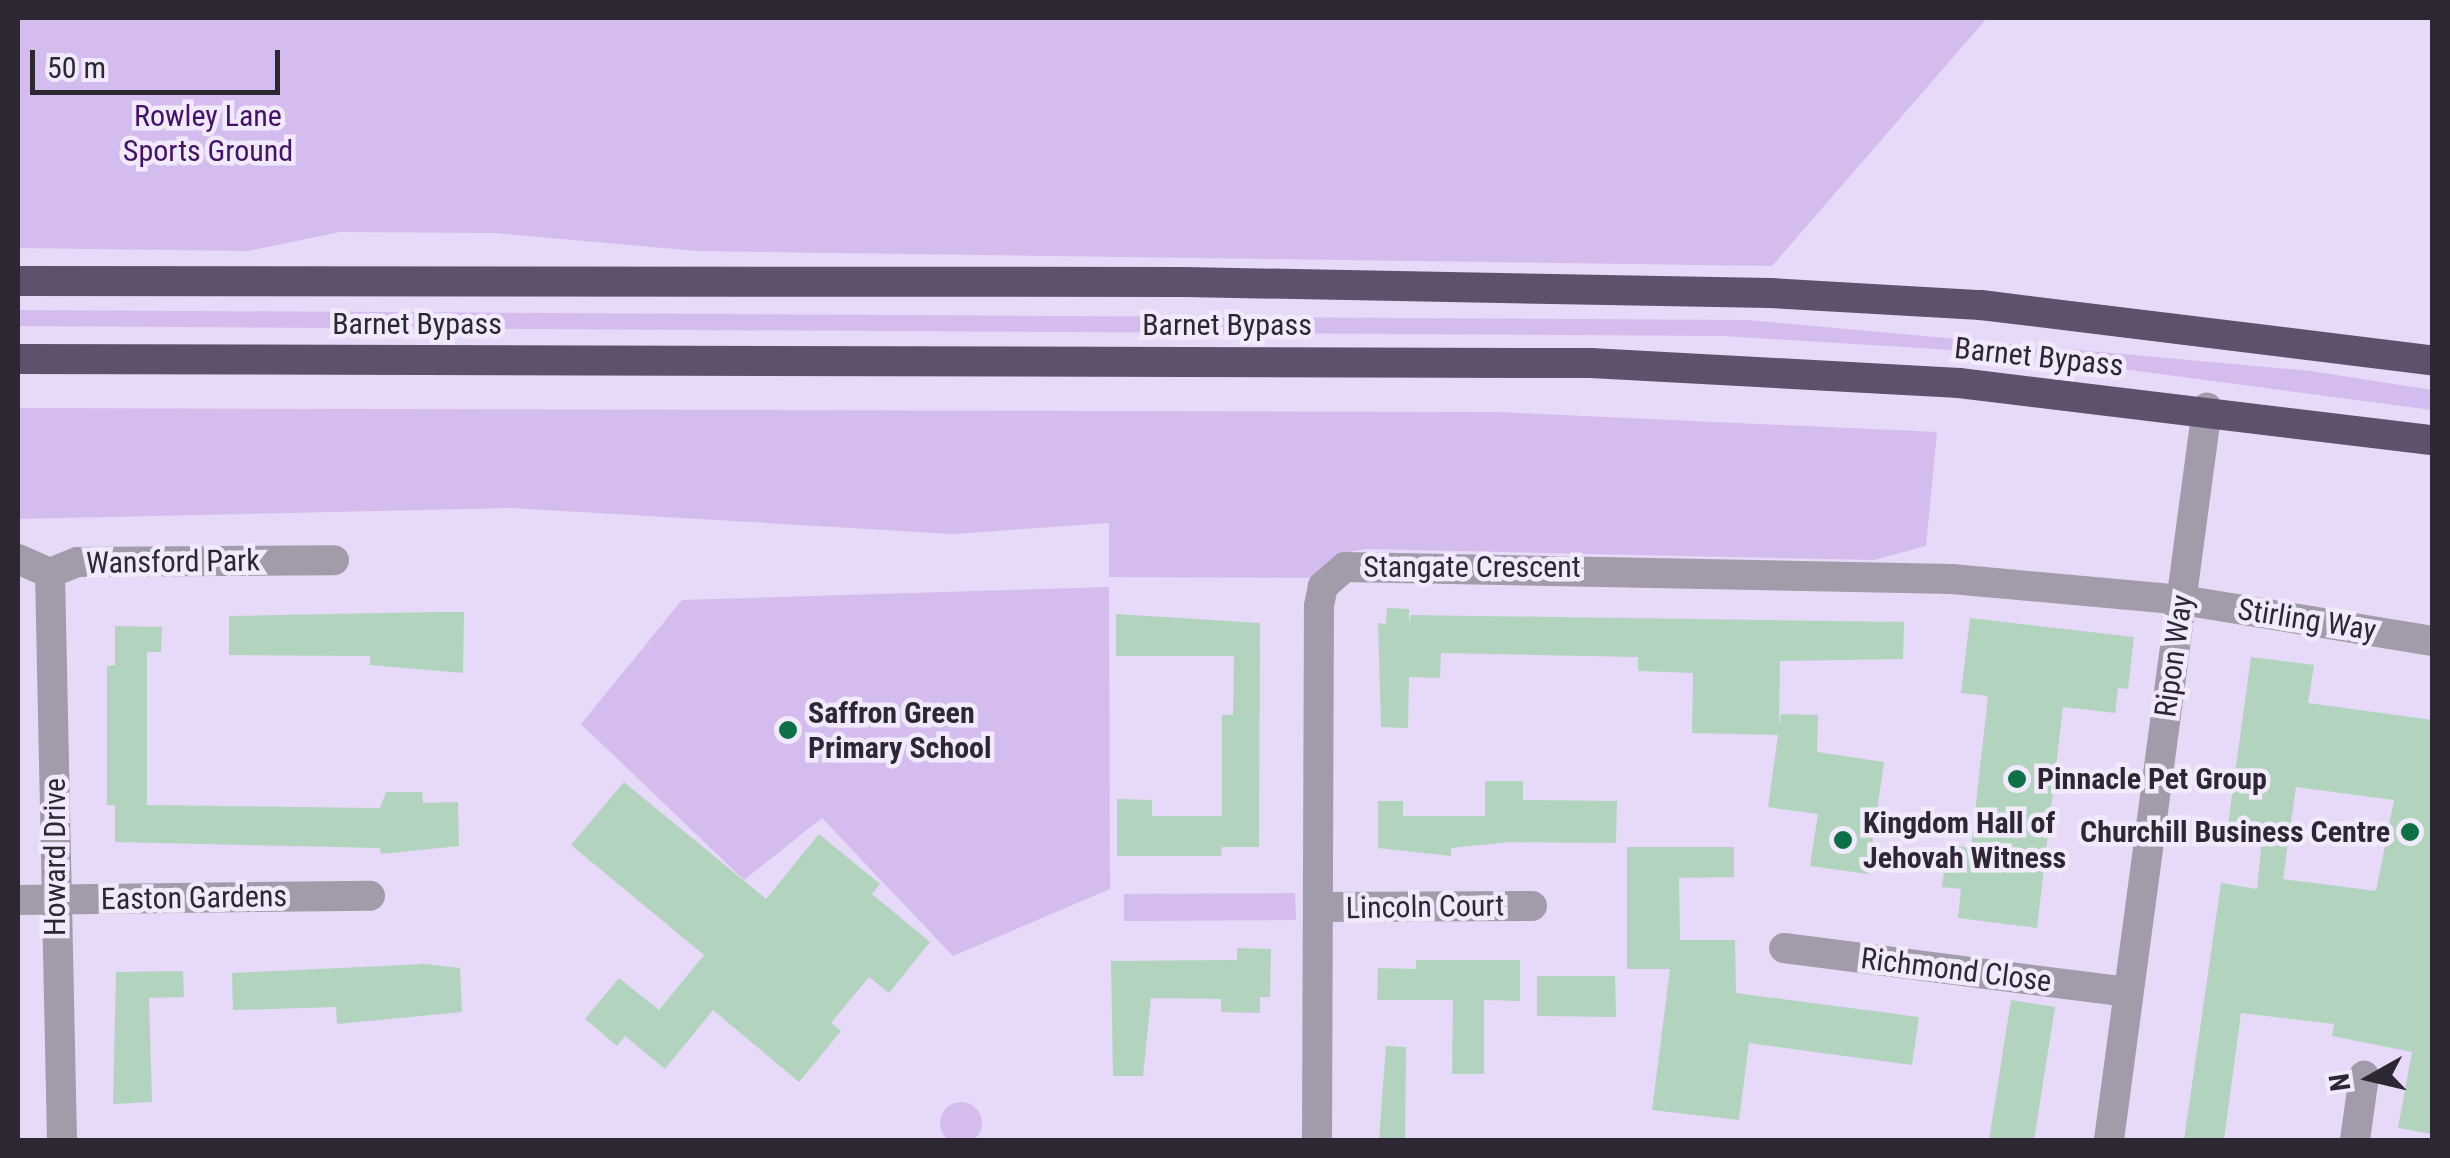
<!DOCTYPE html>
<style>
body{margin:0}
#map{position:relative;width:2450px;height:1158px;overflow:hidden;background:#e7d9f8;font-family:"Roboto Condensed",sans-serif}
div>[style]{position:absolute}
.green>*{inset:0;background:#d4bcef}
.round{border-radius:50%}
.building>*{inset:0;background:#b2d4bf}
.minor>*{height:30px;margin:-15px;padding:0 15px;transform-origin:15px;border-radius:15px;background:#a29caa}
.highway>*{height:30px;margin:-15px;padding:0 15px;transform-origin:15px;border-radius:15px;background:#5d516c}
.dots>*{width:28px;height:28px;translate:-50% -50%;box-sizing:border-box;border:5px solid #f1e9fc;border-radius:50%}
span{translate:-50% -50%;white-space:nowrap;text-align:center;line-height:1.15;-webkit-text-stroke:9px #f1e9fc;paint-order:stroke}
.park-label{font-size:30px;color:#441369}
.street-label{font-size:30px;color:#2d2733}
.poi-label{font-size:30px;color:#2d2733;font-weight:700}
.left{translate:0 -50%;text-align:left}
.right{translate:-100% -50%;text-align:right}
.frame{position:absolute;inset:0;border:20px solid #2d2733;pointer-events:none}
.north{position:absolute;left:2320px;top:1028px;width:100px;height:100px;-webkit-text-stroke:8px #f1e9fc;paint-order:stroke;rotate:262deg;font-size:28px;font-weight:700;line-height:40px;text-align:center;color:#2d2733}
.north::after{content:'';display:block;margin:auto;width:35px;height:45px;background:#2d2733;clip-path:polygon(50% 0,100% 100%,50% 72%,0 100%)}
.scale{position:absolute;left:30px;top:50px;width:250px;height:45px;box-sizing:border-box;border:5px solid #2d2733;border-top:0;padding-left:12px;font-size:30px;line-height:35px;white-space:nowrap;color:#2d2733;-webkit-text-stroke:8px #f1e9fc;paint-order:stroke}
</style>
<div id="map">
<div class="green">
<div style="clip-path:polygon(18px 18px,1987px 18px,1772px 266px,697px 251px,495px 233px,340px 232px,248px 251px,18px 248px)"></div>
<div style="clip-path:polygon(18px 310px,1748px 320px,2311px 371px,2432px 390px,2432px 410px,2001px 353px,1723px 336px,18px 326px)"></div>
<div style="clip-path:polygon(18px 408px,1496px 412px,1937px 432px,1926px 546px,1874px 560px,1366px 549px,1343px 553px,1313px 578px,1109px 577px,1109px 523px,953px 534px,512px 508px,18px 519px)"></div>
<div style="clip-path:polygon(1109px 587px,1110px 889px,953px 956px,822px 818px,744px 880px,581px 724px,682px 600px)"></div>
<div style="clip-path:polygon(1295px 893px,1296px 920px,1124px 921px,1124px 894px)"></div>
<div class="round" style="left:940px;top:1102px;width:42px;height:42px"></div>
</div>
<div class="building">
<div style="clip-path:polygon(1387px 608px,1409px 609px,1409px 624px,1411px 615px,1904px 622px,1903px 659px,1780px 661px,1779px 726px,1781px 714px,1818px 715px,1817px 752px,1884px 762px,1868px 874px,1810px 866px,1818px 814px,1768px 807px,1778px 735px,1692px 733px,1693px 673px,1638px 671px,1638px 657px,1441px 653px,1440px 678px,1409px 677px,1408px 728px,1381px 727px,1378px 623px,1386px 624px)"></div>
<div style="clip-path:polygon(436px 612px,464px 612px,463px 673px,370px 665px,370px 656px,229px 655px,229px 616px)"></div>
<div style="clip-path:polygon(1116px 614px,1260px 623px,1259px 847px,1222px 847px,1221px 856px,1117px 856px,1117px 799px,1152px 800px,1152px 816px,1222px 816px,1222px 715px,1233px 715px,1234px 656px,1116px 656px)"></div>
<div style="clip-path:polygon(1970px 618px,2134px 637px,2128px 689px,2118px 688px,2115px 713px,2063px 707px,2037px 928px,1958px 918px,1961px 889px,1942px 887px,1947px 845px,1971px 848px,1988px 696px,1961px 693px)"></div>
<div style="clip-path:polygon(115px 626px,162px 627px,161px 652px,147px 652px,147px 805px,380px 808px,386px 792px,422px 792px,423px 803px,458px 802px,459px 846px,381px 854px,380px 848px,115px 842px,115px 805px,107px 805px,107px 666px,115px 665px)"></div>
<div style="clip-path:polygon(evenodd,2251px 657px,2314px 665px,2308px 703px,2432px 720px,2432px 1134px,2398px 1128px,2412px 1052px,2332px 1036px,2334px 1024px,2241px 1013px,2224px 1140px,2184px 1140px,2221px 883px,2257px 889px,2263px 829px,2228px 825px,2251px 657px,2296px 787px,2394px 800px,2376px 891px,2283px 879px,2296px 787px)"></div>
<div style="clip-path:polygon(1485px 781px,1523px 781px,1523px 800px,1617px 801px,1616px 843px,1510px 842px,1451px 848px,1451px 856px,1378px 848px,1378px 801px,1403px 801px,1403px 816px,1485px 816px)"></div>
<div style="clip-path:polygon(624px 782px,766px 899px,819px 834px,880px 884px,872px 894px,930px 942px,889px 993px,869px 977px,831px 1023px,841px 1031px,799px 1082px,713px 1010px,665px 1069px,625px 1036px,617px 1046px,585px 1019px,619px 978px,659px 1010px,704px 955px,571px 845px)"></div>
<div style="clip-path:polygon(1627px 847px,1734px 847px,1734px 877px,1679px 878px,1680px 940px,1735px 940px,1736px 993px,1919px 1017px,1912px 1065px,1749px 1043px,1739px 1120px,1652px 1110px,1670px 969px,1627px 969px)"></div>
<div style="clip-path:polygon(1237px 948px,1271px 949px,1270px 997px,1260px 997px,1260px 1013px,1221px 1012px,1221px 999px,1151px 998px,1143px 1076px,1113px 1076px,1111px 961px,1237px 960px)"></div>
<div style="clip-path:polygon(1416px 960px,1520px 960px,1520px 1001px,1484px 1000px,1484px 1074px,1452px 1074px,1453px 1000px,1377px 1000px,1378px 968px,1416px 969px)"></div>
<div style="clip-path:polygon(425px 964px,460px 968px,462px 1012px,337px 1024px,336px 1007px,233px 1010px,232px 973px)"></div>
<div style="clip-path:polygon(183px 971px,184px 997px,149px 998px,152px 1102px,113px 1104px,116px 972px)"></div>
<div style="clip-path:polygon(1537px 976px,1615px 976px,1616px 1017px,1537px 1016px)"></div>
<div style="clip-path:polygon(2011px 1000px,2055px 1007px,2034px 1140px,1989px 1140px)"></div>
<div style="clip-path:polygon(1386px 1046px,1406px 1047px,1405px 1140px,1379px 1140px)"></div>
</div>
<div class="minor">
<div style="left:18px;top:559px;width:35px;rotate:24deg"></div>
<div style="left:50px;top:573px;width:567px;rotate:88.79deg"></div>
<div style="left:50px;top:573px;width:29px;rotate:-22deg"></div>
<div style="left:77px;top:562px;width:257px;rotate:-0.4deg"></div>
<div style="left:18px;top:900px;width:352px;rotate:-0.7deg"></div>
<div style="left:1319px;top:907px;width:213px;rotate:-0.3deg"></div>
<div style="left:1784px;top:948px;width:346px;rotate:7.3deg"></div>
<div style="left:1317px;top:1140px;width:534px;rotate:-89.79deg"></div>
<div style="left:1319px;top:606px;width:20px;rotate:-79deg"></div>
<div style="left:1323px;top:586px;width:29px;rotate:-41deg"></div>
<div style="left:1345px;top:567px;width:607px;rotate:1.13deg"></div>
<div style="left:1952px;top:579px;width:231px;rotate:5.2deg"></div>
<div style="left:2182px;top:600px;width:253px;rotate:9.3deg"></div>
<div style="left:2109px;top:1140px;width:739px;rotate:-82.37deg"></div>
<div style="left:2355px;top:1140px;width:65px;rotate:-82deg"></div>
</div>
<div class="highway">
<div style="left:18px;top:281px;width:1166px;rotate:0.05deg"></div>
<div style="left:1184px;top:282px;width:586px;rotate:1.08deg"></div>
<div style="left:1770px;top:293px;width:211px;rotate:3.3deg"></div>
<div style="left:1981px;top:305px;width:454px;rotate:7deg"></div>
<div style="left:18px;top:359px;width:1573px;rotate:0.15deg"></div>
<div style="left:1591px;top:363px;width:369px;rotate:3.1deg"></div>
<div style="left:1959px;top:383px;width:476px;rotate:6.9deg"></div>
</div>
<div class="dots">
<div style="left:788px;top:730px;background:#0d7046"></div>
<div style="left:2017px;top:779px;background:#0d7046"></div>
<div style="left:2410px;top:832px;background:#0d7046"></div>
<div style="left:1843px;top:840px;background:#0d7046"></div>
</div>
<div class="park-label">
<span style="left:208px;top:133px">Rowley Lane<br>Sports Ground</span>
</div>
<div class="street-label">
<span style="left:417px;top:324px">Barnet Bypass</span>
<span style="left:1227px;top:325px">Barnet Bypass</span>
<span style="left:2039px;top:357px;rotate:6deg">Barnet Bypass</span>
<span style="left:173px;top:562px;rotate:-1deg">Wansford Park</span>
<span style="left:1472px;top:567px">Stangate Crescent</span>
<span style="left:2307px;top:620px;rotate:9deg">Stirling Way</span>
<span style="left:2174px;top:656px;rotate:-82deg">Ripon Way</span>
<span style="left:55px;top:857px;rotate:-90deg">Howard Drive</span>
<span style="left:194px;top:898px;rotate:-1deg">Easton Gardens</span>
<span style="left:1425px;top:907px;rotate:-1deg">Lincoln Court</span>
<span style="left:1956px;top:970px;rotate:7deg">Richmond Close</span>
</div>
<div class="poi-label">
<span class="left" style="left:808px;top:730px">Saffron Green<br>Primary School</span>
<span class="left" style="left:2037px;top:779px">Pinnacle Pet Group</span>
<span class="left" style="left:1863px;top:840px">Kingdom Hall of<br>Jehovah Witness</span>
<span class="right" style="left:2390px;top:832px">Churchill Business Centre</span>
</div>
<div class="frame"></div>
<div class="north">N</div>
<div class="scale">50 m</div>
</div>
